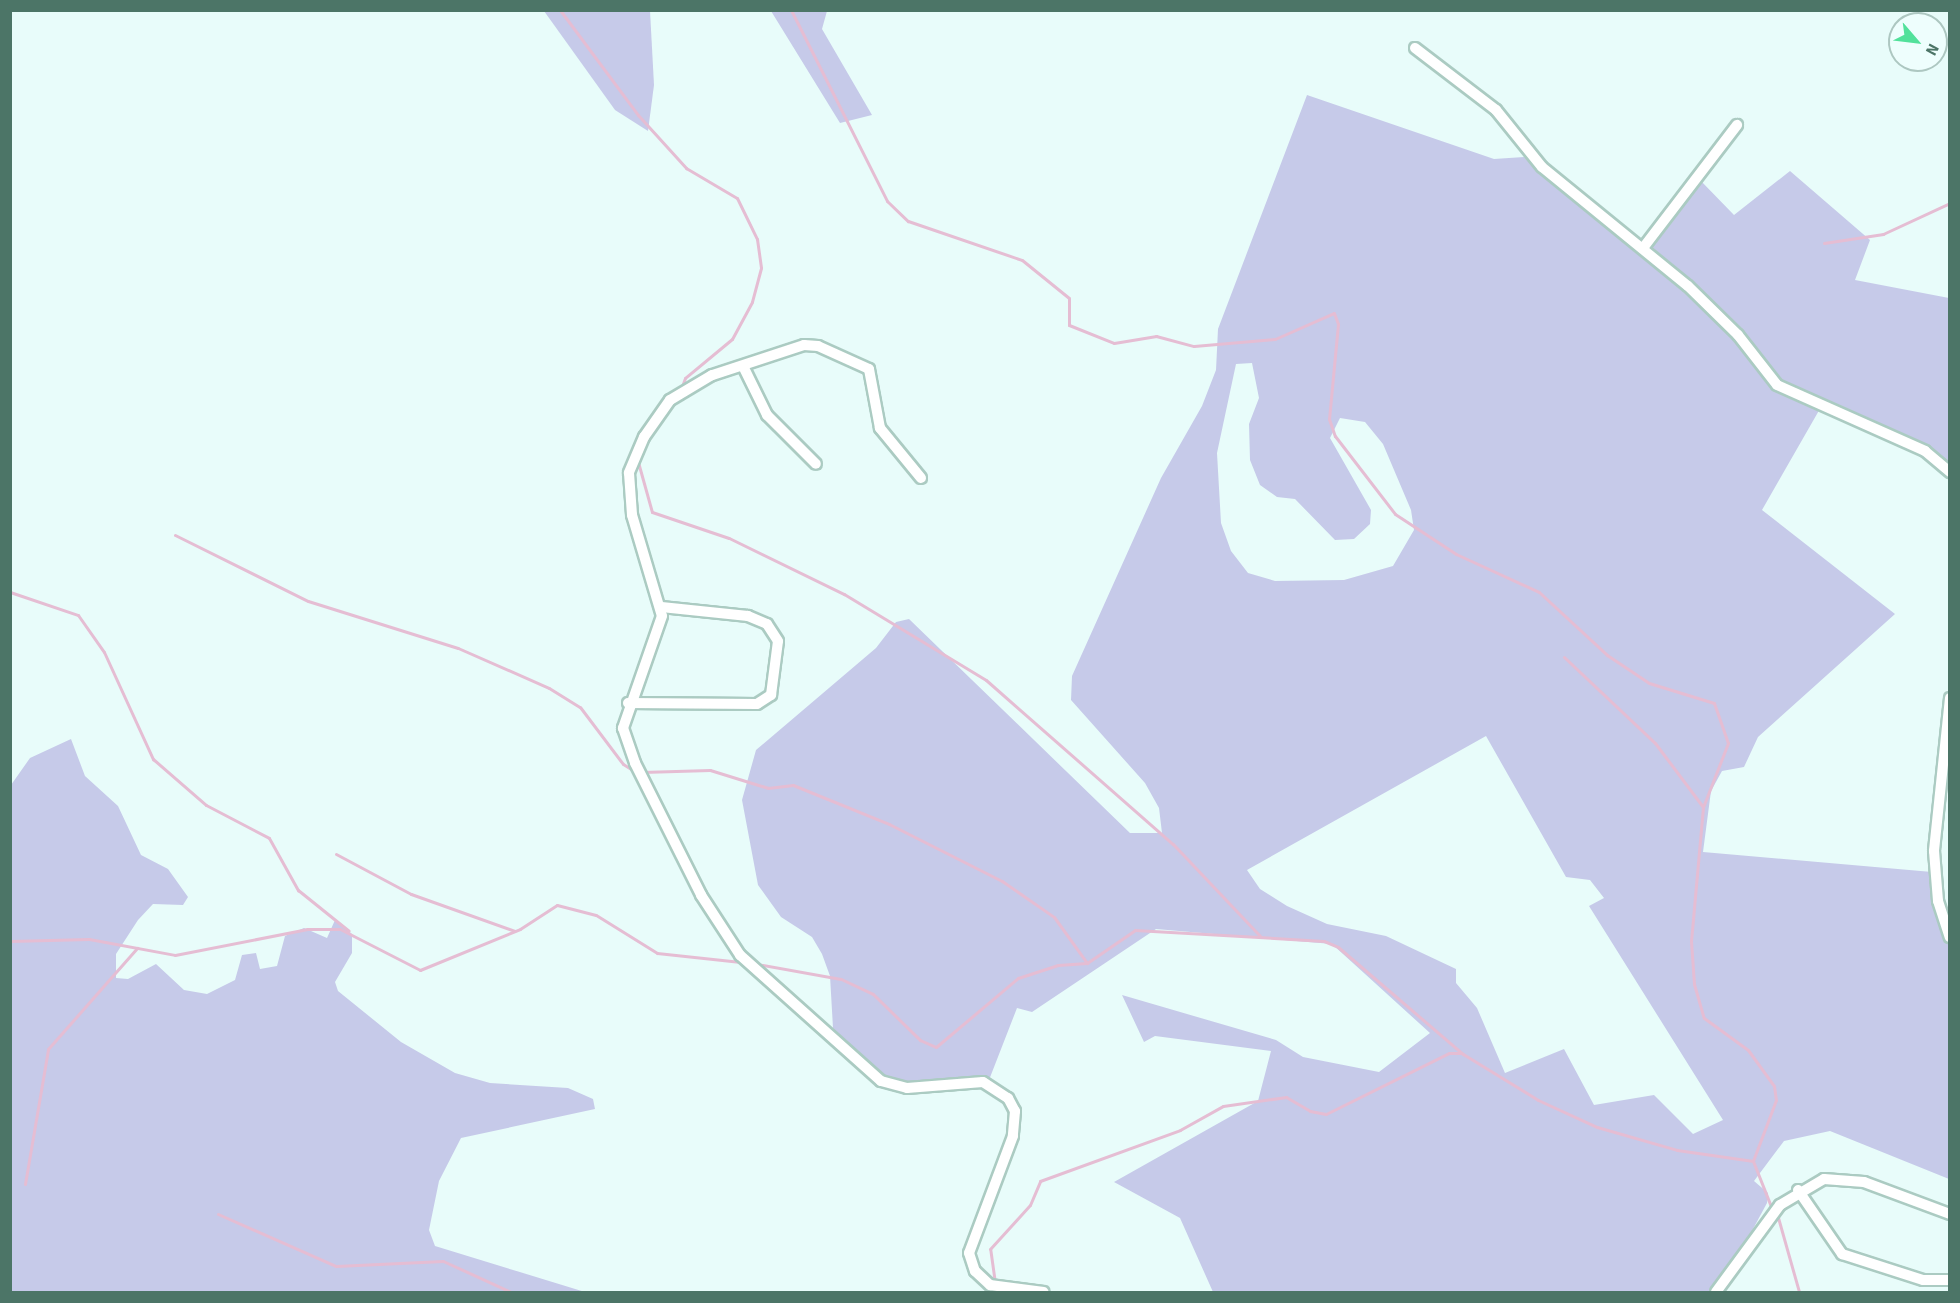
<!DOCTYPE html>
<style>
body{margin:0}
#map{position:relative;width:1960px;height:1303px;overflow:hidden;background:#e8fcfa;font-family:"Source Sans 3",sans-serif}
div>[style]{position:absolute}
.green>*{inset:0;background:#c6cae9}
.stream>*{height:3px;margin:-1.5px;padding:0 1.5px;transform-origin:1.5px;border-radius:1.5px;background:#e5bdd3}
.roads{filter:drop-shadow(2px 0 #abcbc2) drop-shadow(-2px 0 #abcbc2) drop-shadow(0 2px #abcbc2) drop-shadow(0 -2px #abcbc2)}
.minor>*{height:10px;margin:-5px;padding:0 5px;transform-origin:5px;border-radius:5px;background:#fff}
span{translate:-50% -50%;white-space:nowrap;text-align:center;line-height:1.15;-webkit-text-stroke:4.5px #eefefd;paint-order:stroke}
.frame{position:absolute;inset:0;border:12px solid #4c7567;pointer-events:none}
.north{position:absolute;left:1888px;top:12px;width:60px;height:60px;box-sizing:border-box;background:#eefefd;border:2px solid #adc7c1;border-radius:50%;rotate:118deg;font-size:16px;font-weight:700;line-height:24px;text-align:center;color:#4c7567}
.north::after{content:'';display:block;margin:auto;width:21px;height:27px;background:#52e19b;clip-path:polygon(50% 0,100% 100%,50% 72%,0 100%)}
</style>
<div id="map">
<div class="green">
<div style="clip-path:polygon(544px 11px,650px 11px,654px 85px,648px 131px,615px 110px)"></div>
<div style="clip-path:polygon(771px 11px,827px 11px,822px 29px,872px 115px,840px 123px)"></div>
<div style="clip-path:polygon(evenodd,1307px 95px,1494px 159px,1524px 157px,1643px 256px,1700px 180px,1734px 215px,1790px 171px,1870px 240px,1855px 280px,1949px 298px,1949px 476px,1931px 457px,1821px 407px,1762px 510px,1895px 614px,1758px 737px,1744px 767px,1722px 771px,1711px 791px,1703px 852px,1932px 872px,1949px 942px,1949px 1179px,1830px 1131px,1784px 1141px,1754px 1181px,1768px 1193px,1767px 1203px,1719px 1292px,1213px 1292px,1180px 1218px,1114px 1182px,1258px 1101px,1271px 1051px,1155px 1036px,1144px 1042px,1122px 995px,1276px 1040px,1303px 1057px,1379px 1072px,1430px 1033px,1332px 944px,1156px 929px,1032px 1012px,1017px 1008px,989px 1080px,894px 1083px,853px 1056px,833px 1028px,830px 976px,822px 954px,812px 937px,781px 917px,758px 885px,742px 800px,756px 750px,876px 648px,896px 622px,909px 619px,1130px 833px,1162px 833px,1159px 808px,1145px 783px,1071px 700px,1072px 676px,1161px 478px,1202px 406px,1216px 370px,1218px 329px,1307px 95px,1252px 363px,1259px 398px,1249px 424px,1250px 460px,1260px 485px,1277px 497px,1295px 499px,1335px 540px,1354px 539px,1370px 524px,1371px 510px,1330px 438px,1340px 418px,1365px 422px,1383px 444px,1411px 510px,1414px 530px,1393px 566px,1344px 580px,1275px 581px,1248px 573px,1231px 551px,1221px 523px,1217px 453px,1236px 364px,1252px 363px,1307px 95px,1486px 736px,1566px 877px,1590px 880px,1604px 898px,1589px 906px,1723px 1120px,1693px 1134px,1654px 1095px,1594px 1105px,1564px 1049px,1505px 1073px,1477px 1008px,1456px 983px,1456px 969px,1386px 936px,1327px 924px,1287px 906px,1260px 889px,1247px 870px,1486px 736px)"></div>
<div style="clip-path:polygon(71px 739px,85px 776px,118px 806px,141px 855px,168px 869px,188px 897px,183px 905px,153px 904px,138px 920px,116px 954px,116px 978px,128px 979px,156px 964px,184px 990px,207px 994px,235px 980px,242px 955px,256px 953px,260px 969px,277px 966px,285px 936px,304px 928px,327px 938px,335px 920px,352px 934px,352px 953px,335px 982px,338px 991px,401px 1042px,455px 1073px,490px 1083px,568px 1088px,593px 1099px,595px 1109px,461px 1138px,439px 1181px,429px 1230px,435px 1246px,585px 1292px,11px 1292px,11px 785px,30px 758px)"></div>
</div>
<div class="stream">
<div style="left:560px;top:10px;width:131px;rotate:53.4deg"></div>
<div style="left:638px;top:115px;width:72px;rotate:47.8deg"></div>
<div style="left:686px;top:168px;width:59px;rotate:30.5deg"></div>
<div style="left:737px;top:198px;width:46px;rotate:64deg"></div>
<div style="left:757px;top:239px;width:29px;rotate:82deg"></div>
<div style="left:761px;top:268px;width:35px;rotate:105deg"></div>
<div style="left:752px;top:302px;width:42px;rotate:118.4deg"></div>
<div style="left:732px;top:339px;width:61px;rotate:140.3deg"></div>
<div style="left:685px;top:378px;width:12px;rotate:110deg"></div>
<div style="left:791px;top:10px;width:214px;rotate:63.3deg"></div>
<div style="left:887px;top:201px;width:29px;rotate:44deg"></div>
<div style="left:908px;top:221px;width:120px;rotate:18.9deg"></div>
<div style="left:1022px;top:260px;width:60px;rotate:39deg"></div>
<div style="left:1069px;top:298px;width:27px;rotate:90deg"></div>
<div style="left:1069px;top:325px;width:48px;rotate:21.8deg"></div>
<div style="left:1114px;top:343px;width:43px;rotate:-9.5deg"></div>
<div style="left:1156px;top:336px;width:39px;rotate:15deg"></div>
<div style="left:1194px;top:346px;width:81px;rotate:-4.9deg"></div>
<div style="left:1275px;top:339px;width:64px;rotate:-23.8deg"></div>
<div style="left:1334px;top:313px;width:12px;rotate:70deg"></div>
<div style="left:1338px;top:324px;width:95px;rotate:95.4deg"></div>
<div style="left:1329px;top:419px;width:18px;rotate:71deg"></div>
<div style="left:1335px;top:436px;width:98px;rotate:52.4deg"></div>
<div style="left:1395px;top:514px;width:73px;rotate:33.3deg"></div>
<div style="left:1456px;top:554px;width:91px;rotate:24.6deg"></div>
<div style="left:1539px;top:592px;width:93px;rotate:42.8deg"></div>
<div style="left:1607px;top:655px;width:50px;rotate:33.7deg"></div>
<div style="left:1649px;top:683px;width:68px;rotate:17.1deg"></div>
<div style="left:1714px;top:703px;width:42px;rotate:70.7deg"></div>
<div style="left:1728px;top:743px;width:69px;rotate:111.3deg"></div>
<div style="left:1703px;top:807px;width:135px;rotate:95.1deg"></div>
<div style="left:1691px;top:941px;width:43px;rotate:86deg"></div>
<div style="left:1694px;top:984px;width:35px;rotate:74deg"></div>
<div style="left:1704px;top:1018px;width:54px;rotate:36deg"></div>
<div style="left:1748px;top:1050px;width:44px;rotate:54.2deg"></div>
<div style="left:1774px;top:1086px;width:14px;rotate:82deg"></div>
<div style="left:1776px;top:1100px;width:65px;rotate:110.7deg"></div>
<div style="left:1753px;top:1161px;width:52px;rotate:68.4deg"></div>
<div style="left:1824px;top:243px;width:60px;rotate:-8.7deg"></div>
<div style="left:1883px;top:234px;width:74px;rotate:-24.8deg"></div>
<div style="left:638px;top:462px;width:52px;rotate:74.4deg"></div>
<div style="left:652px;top:512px;width:81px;rotate:18.7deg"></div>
<div style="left:729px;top:538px;width:128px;rotate:26deg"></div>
<div style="left:844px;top:594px;width:166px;rotate:31.2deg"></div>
<div style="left:986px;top:680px;width:249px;rotate:41.3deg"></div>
<div style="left:1173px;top:844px;width:127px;rotate:46.6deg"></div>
<div style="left:175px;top:535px;width:148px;rotate:26.4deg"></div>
<div style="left:308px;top:601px;width:157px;rotate:17.4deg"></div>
<div style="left:458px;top:648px;width:99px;rotate:23.7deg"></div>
<div style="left:549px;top:688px;width:36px;rotate:32deg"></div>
<div style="left:580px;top:707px;width:71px;rotate:53deg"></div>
<div style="left:623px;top:764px;width:15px;rotate:32deg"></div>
<div style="left:10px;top:592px;width:72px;rotate:18.7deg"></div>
<div style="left:78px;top:615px;width:45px;rotate:54.9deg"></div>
<div style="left:104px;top:652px;width:118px;rotate:65.4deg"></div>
<div style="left:153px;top:759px;width:70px;rotate:41deg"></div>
<div style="left:206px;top:805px;width:71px;rotate:27.6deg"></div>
<div style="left:269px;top:838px;width:60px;rotate:60.9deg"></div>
<div style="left:298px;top:890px;width:65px;rotate:38.8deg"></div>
<div style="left:1564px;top:657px;width:125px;rotate:43.4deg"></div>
<div style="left:1655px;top:743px;width:80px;rotate:53.1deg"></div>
<div style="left:642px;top:772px;width:68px;rotate:-1.7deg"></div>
<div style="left:710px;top:770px;width:61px;rotate:17.2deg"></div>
<div style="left:768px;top:788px;width:25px;rotate:-7deg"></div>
<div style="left:793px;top:785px;width:104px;rotate:22.1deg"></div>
<div style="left:889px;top:824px;width:127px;rotate:26.8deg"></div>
<div style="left:1002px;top:881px;width:63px;rotate:34.7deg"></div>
<div style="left:1054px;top:917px;width:57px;rotate:54.3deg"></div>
<div style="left:336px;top:854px;width:85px;rotate:28.1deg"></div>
<div style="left:411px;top:894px;width:110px;rotate:19.6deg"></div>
<div style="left:10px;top:941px;width:79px;rotate:-1.5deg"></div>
<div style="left:89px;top:939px;width:87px;rotate:10.5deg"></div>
<div style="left:175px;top:955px;width:135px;rotate:-11.1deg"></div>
<div style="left:307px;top:929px;width:33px"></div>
<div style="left:340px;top:929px;width:90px;rotate:27.1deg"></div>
<div style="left:420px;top:970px;width:108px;rotate:-22.3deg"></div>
<div style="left:520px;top:929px;width:44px;rotate:-33deg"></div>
<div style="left:557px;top:905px;width:40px;rotate:14.4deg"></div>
<div style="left:596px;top:915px;width:72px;rotate:31.9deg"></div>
<div style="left:657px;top:953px;width:84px;rotate:6.1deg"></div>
<div style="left:757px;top:964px;width:85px;rotate:10.1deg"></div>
<div style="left:841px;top:979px;width:35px;rotate:25deg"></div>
<div style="left:873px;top:994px;width:66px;rotate:44.4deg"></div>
<div style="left:920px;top:1040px;width:17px;rotate:24deg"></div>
<div style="left:936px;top:1047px;width:107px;rotate:-40.1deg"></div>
<div style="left:1018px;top:978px;width:42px;rotate:-18deg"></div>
<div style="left:1058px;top:965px;width:29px;rotate:-4deg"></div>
<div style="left:1087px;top:963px;width:58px;rotate:-34.5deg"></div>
<div style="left:1135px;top:930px;width:189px;rotate:3.3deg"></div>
<div style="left:1324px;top:941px;width:15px;rotate:23deg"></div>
<div style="left:1338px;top:947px;width:165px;rotate:40.6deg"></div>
<div style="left:1463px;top:1054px;width:88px;rotate:31.5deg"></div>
<div style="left:1538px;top:1100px;width:65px;rotate:24.6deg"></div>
<div style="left:1597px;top:1127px;width:83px;rotate:16deg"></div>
<div style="left:1677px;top:1150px;width:77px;rotate:8.2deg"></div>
<div style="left:25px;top:1184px;width:137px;rotate:-80.3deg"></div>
<div style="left:48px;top:1049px;width:135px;rotate:-48.6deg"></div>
<div style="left:218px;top:1214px;width:129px;rotate:23.8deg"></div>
<div style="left:336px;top:1266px;width:107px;rotate:-2.7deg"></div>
<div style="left:443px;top:1261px;width:75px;rotate:24.5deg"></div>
<div style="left:1777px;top:1214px;width:81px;rotate:74.2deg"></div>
<div style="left:995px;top:1283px;width:34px;rotate:-98deg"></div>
<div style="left:990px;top:1249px;width:59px;rotate:-47.7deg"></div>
<div style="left:1030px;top:1205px;width:26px;rotate:-67deg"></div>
<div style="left:1040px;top:1181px;width:149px;rotate:-20deg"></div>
<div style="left:1180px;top:1130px;width:49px;rotate:-29.2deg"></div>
<div style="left:1223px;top:1106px;width:64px;rotate:-8.1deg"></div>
<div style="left:1286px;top:1097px;width:28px;rotate:30deg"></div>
<div style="left:1310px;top:1111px;width:16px;rotate:11deg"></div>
<div style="left:1326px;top:1114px;width:137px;rotate:-26.4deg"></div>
<div style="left:1449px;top:1053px;width:12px"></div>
</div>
<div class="roads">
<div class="minor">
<div style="left:1415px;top:48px;width:102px;rotate:37.4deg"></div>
<div style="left:1496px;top:110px;width:73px;rotate:51.1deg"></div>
<div style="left:1542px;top:167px;width:188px;rotate:39.2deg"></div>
<div style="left:1688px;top:286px;width:70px;rotate:44.4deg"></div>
<div style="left:1738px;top:335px;width:63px;rotate:52deg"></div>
<div style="left:1777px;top:385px;width:162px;rotate:24deg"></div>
<div style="left:1925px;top:451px;width:33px;rotate:40deg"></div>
<div style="left:1643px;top:248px;width:155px;rotate:-52.6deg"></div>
<div style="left:743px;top:366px;width:55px;rotate:63.9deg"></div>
<div style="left:767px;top:415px;width:69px;rotate:45deg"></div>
<div style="left:921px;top:478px;width:65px;rotate:-129.4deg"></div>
<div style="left:880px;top:428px;width:60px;rotate:-100.6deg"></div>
<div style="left:869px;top:369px;width:56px;rotate:-155.7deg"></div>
<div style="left:818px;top:346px;width:14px;rotate:-176deg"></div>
<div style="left:804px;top:345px;width:97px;rotate:161.9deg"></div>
<div style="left:712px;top:375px;width:49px;rotate:149.2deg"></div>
<div style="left:670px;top:400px;width:45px;rotate:125.1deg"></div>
<div style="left:644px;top:437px;width:39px;rotate:113deg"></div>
<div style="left:629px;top:473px;width:42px;rotate:85.9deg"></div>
<div style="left:632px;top:515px;width:105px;rotate:73.5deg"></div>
<div style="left:662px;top:616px;width:119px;rotate:109.2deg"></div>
<div style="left:623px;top:728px;width:37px;rotate:71deg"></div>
<div style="left:635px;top:763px;width:148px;rotate:63.4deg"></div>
<div style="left:701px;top:895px;width:72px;rotate:57deg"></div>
<div style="left:740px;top:955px;width:189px;rotate:41.8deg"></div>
<div style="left:881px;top:1081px;width:27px;rotate:15deg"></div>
<div style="left:907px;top:1088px;width:76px;rotate:-4.5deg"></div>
<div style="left:983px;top:1082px;width:30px;rotate:33deg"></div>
<div style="left:1008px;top:1098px;width:15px;rotate:62deg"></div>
<div style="left:1015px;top:1111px;width:25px;rotate:95deg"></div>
<div style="left:1013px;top:1136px;width:125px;rotate:110.6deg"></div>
<div style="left:969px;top:1253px;width:19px;rotate:72deg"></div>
<div style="left:975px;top:1271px;width:21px;rotate:43deg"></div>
<div style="left:990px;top:1285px;width:54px;rotate:7.4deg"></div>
<div style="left:1950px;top:698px;width:154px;rotate:96deg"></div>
<div style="left:1934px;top:851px;width:50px;rotate:85.4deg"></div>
<div style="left:1938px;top:901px;width:38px;rotate:72deg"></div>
<div style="left:628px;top:703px;width:129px;rotate:0.4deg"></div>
<div style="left:757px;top:704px;width:17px;rotate:-33deg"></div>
<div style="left:771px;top:695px;width:54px;rotate:-82.6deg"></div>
<div style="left:778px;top:641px;width:20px;rotate:-123deg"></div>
<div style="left:767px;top:624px;width:21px;rotate:-157deg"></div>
<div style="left:748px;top:616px;width:87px;rotate:-174.1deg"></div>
<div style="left:1798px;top:1190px;width:78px;rotate:55.5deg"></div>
<div style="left:1842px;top:1254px;width:85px;rotate:17.8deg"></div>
<div style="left:1923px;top:1280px;width:27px"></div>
<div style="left:1716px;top:1292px;width:108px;rotate:-53.7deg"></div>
<div style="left:1780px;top:1205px;width:51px;rotate:-30.6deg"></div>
<div style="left:1824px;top:1179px;width:40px;rotate:4.3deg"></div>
<div style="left:1864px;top:1182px;width:92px;rotate:20.4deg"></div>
</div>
</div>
<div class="frame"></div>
<div class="north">N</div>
</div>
